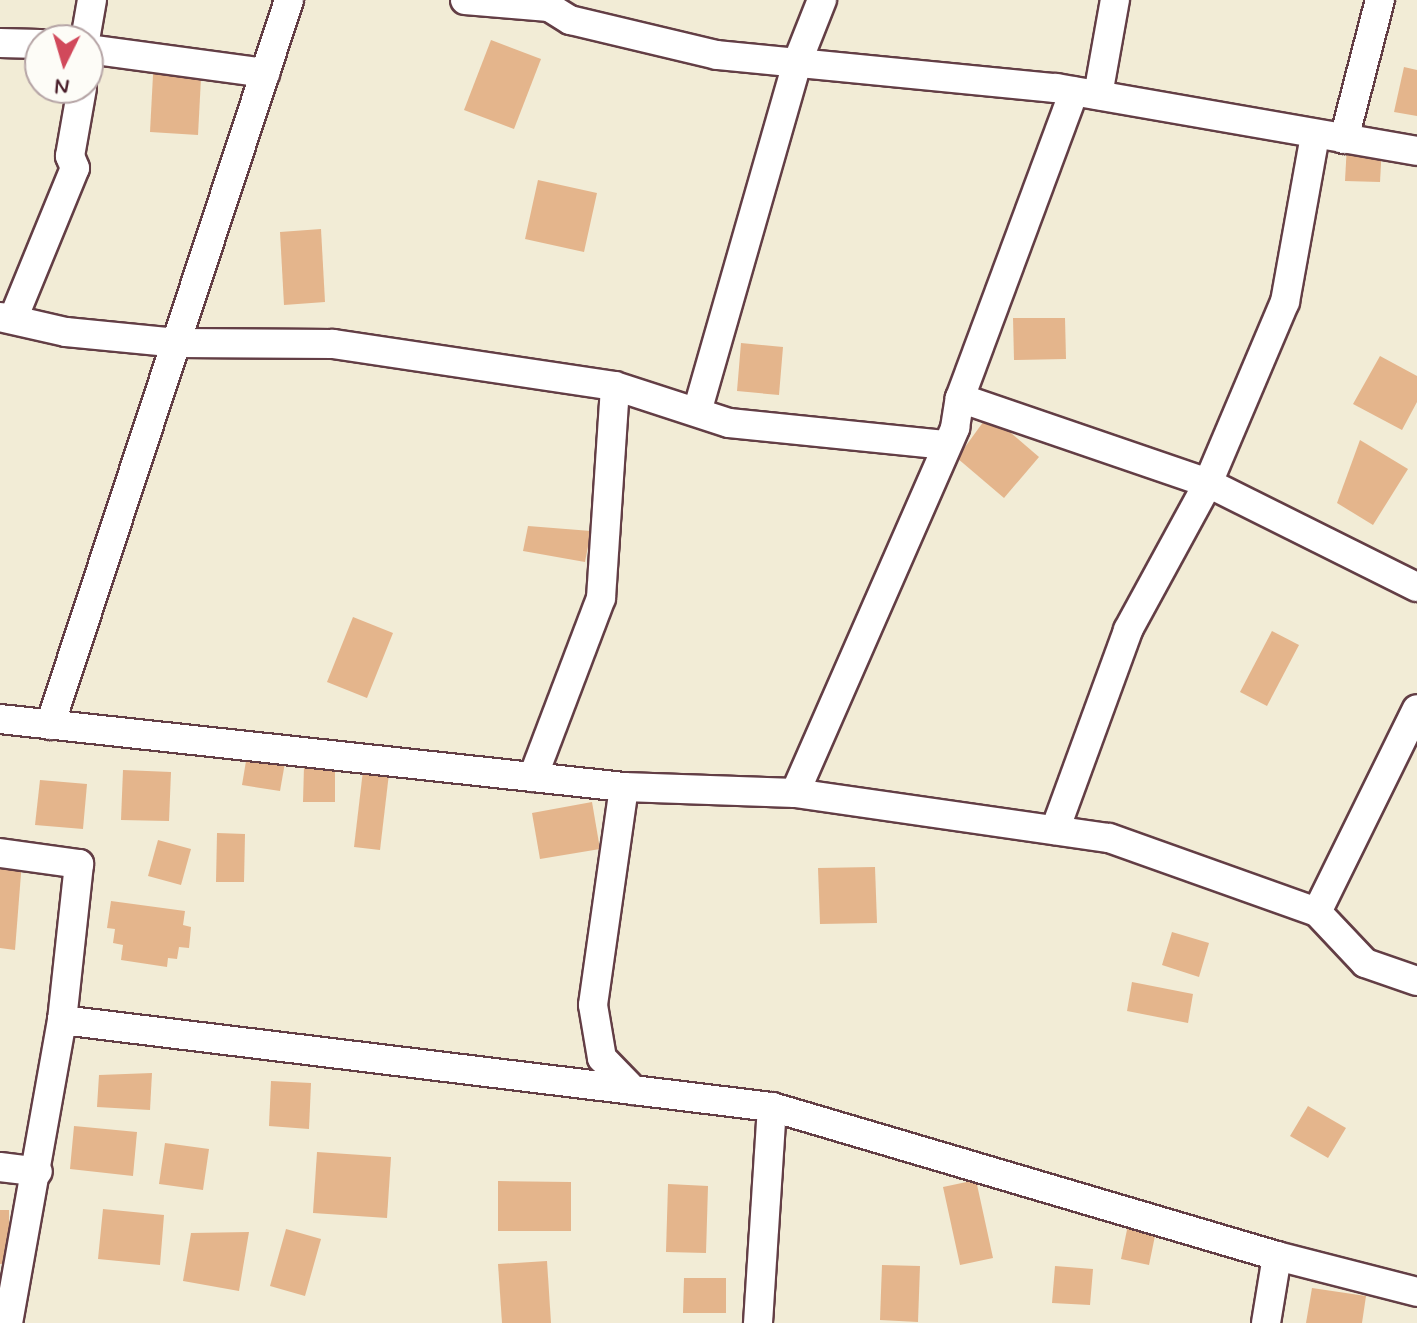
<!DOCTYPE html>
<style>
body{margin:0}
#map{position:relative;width:1417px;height:1323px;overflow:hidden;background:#f2ecd6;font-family:Mynerve,sans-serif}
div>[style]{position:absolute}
.building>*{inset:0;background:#e4b58c}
.roads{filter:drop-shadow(2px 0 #633e45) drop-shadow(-2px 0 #633e45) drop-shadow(0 2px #633e45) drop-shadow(0 -2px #633e45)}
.minor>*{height:28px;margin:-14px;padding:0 14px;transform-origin:14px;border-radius:14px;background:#fff}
span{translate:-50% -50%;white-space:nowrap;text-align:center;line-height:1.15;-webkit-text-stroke:7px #fdfcf7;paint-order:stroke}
.north{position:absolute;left:24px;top:24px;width:80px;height:80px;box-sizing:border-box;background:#fdfcf7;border:2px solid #b5a4a5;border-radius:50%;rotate:185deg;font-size:22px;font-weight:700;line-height:32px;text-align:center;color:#4a1f2b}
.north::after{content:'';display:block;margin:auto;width:28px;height:36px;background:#d1495b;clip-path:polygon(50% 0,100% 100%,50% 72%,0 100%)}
</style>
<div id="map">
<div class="building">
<div style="clip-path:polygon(491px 40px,541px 59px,514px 129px,464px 110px)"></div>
<div style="clip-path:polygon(154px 56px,202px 59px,198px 135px,150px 132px)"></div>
<div style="clip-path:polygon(1404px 67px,1417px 70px,1417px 116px,1394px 112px)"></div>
<div style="clip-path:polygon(1347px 144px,1382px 145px,1380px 182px,1345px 181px)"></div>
<div style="clip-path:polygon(538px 180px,597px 193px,584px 252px,525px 239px)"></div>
<div style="clip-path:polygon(321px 229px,325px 302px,284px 305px,280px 232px)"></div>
<div style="clip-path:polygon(1013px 318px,1065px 318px,1066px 359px,1014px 360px)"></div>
<div style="clip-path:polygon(741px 343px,783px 347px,779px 395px,737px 391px)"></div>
<div style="clip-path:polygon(1380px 356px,1417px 376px,1417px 402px,1402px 430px,1353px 404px)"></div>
<div style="clip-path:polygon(989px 414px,1039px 457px,1004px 498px,957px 458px)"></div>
<div style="clip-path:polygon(1360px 440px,1408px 469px,1373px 525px,1337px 503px)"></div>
<div style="clip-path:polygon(528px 526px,591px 531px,585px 562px,523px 551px)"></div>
<div style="clip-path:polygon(353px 617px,393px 633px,367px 698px,327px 682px)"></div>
<div style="clip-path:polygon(1272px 631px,1299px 645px,1267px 706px,1240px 692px)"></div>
<div style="clip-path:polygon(247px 755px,286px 757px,280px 791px,242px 785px)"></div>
<div style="clip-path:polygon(364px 762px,390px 765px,380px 850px,354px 847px)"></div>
<div style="clip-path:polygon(304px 766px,335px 766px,335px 802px,303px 802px)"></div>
<div style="clip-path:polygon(123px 770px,171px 772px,169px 821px,121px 820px)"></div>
<div style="clip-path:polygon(40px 780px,87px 784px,83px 829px,35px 825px)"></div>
<div style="clip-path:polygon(592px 802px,600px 849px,540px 859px,532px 813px)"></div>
<div style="clip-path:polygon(217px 833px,245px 834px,244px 882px,216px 882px)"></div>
<div style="clip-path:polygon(158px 840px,191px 849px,181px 885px,148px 876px)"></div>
<div style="clip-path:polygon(0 858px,22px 861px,15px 950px,0 948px)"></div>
<div style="clip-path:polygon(875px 867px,877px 923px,820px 924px,818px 868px)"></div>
<div style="clip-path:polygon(111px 901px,185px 911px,183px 925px,191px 927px,189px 948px,179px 947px,177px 959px,168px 958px,167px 967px,121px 960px,123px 945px,113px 943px,115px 929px,107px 928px)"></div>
<div style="clip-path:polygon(1172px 932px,1209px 943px,1199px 977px,1162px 965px)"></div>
<div style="clip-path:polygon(1132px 982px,1193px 994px,1188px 1023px,1127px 1011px)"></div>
<div style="clip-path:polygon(152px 1073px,150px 1110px,97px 1107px,99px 1075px)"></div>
<div style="clip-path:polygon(271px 1081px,311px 1083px,309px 1129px,269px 1126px)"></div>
<div style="clip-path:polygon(1308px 1106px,1346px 1128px,1328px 1158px,1290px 1136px)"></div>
<div style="clip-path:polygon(74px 1126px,137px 1132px,133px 1176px,70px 1169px)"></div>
<div style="clip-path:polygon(165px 1143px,209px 1149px,203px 1190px,159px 1184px)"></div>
<div style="clip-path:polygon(317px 1152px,391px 1157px,387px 1218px,313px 1213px)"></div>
<div style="clip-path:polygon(976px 1180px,993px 1258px,960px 1265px,943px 1187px)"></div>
<div style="clip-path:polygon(498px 1181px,571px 1182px,571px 1231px,498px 1231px)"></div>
<div style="clip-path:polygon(668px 1184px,708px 1186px,706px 1253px,666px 1252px)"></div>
<div style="clip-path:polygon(103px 1209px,164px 1215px,160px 1265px,98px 1259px)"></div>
<div style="clip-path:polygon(0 1210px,9px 1210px,9px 1264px,0 1264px)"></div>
<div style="clip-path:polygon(1129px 1220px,1157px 1226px,1149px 1265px,1121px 1259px)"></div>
<div style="clip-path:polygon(286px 1229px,321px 1239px,305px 1296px,270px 1286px)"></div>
<div style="clip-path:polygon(249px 1232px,239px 1291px,183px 1281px,191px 1233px)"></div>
<div style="clip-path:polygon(547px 1261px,551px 1323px,502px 1323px,498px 1264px)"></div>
<div style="clip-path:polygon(882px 1265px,920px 1266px,918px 1322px,880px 1320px)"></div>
<div style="clip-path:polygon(1055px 1266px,1093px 1269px,1090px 1305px,1052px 1303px)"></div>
<div style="clip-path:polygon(684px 1278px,726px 1278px,726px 1313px,683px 1313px)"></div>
<div style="clip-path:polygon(1312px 1288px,1366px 1296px,1362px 1323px,1306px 1323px)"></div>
</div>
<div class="roads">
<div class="minor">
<div style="left:465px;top:0;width:84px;rotate:4.8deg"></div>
<div style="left:549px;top:7px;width:25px;rotate:32deg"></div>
<div style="left:570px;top:20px;width:151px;rotate:13.4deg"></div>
<div style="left:717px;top:55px;width:341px;rotate:5.6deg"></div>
<div style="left:1056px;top:88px;width:366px;rotate:9.9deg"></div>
<div style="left:85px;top:40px;width:41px;rotate:-80.1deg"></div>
<div style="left:0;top:43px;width:40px;rotate:1.4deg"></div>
<div style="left:88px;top:49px;width:179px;rotate:7.7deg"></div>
<div style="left:1098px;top:95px;width:97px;rotate:-79.9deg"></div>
<div style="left:1344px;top:139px;width:144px;rotate:-75.5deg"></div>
<div style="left:0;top:317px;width:68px;rotate:12.8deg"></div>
<div style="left:66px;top:332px;width:114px;rotate:5.6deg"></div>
<div style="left:179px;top:343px;width:154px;rotate:0.4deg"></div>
<div style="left:333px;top:344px;width:285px;rotate:8.5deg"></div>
<div style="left:615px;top:386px;width:120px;rotate:18deg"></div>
<div style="left:729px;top:423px;width:219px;rotate:5.8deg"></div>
<div style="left:13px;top:319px;width:163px;rotate:-67.7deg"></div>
<div style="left:75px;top:168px;width:13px;rotate:-113deg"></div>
<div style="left:70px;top:156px;width:69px;rotate:-80deg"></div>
<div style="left:960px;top:398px;width:262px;rotate:18.9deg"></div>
<div style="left:1208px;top:483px;width:233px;rotate:26.5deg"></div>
<div style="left:697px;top:412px;width:363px;rotate:-74deg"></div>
<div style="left:797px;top:63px;width:68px;rotate:-68.4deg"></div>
<div style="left:0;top:719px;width:628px;rotate:6.22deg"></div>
<div style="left:624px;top:787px;width:171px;rotate:2deg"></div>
<div style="left:795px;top:793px;width:317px;rotate:8.2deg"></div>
<div style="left:1109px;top:838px;width:221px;rotate:19.6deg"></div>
<div style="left:1317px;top:912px;width:70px;rotate:46.7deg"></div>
<div style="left:1365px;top:963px;width:55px;rotate:19.1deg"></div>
<div style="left:50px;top:725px;width:763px;rotate:-71.75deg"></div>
<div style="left:533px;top:777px;width:191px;rotate:-69.2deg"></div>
<div style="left:601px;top:598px;width:212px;rotate:-86.2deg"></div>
<div style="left:624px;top:787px;width:220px;rotate:98.1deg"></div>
<div style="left:593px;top:1005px;width:54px;rotate:80.4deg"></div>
<div style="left:602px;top:1058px;width:45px;rotate:45.9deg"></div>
<div style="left:795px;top:793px;width:399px;rotate:-66.3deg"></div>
<div style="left:955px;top:428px;width:30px;rotate:-81deg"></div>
<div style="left:960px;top:398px;width:327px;rotate:-69.6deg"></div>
<div style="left:1055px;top:830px;width:213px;rotate:-69.9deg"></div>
<div style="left:1128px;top:630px;width:167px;rotate:-61.4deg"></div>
<div style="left:1208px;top:483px;width:197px;rotate:-67deg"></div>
<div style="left:1285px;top:302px;width:170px;rotate:-79.8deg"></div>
<div style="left:0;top:853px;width:80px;rotate:7.9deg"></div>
<div style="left:79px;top:864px;width:157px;rotate:96.2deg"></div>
<div style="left:62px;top:1020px;width:308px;rotate:100.1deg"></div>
<div style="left:1317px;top:912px;width:226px;rotate:-63.8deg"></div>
<div style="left:62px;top:1020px;width:715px;rotate:6.99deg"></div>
<div style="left:772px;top:1107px;width:527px;rotate:16.44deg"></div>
<div style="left:1277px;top:1256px;width:145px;rotate:14.4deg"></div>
<div style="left:0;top:1167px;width:38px;rotate:7deg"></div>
<div style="left:758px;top:1323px;width:216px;rotate:-86.3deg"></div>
<div style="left:1266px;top:1323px;width:68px;rotate:-80.7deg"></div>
</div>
</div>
<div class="north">N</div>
</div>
